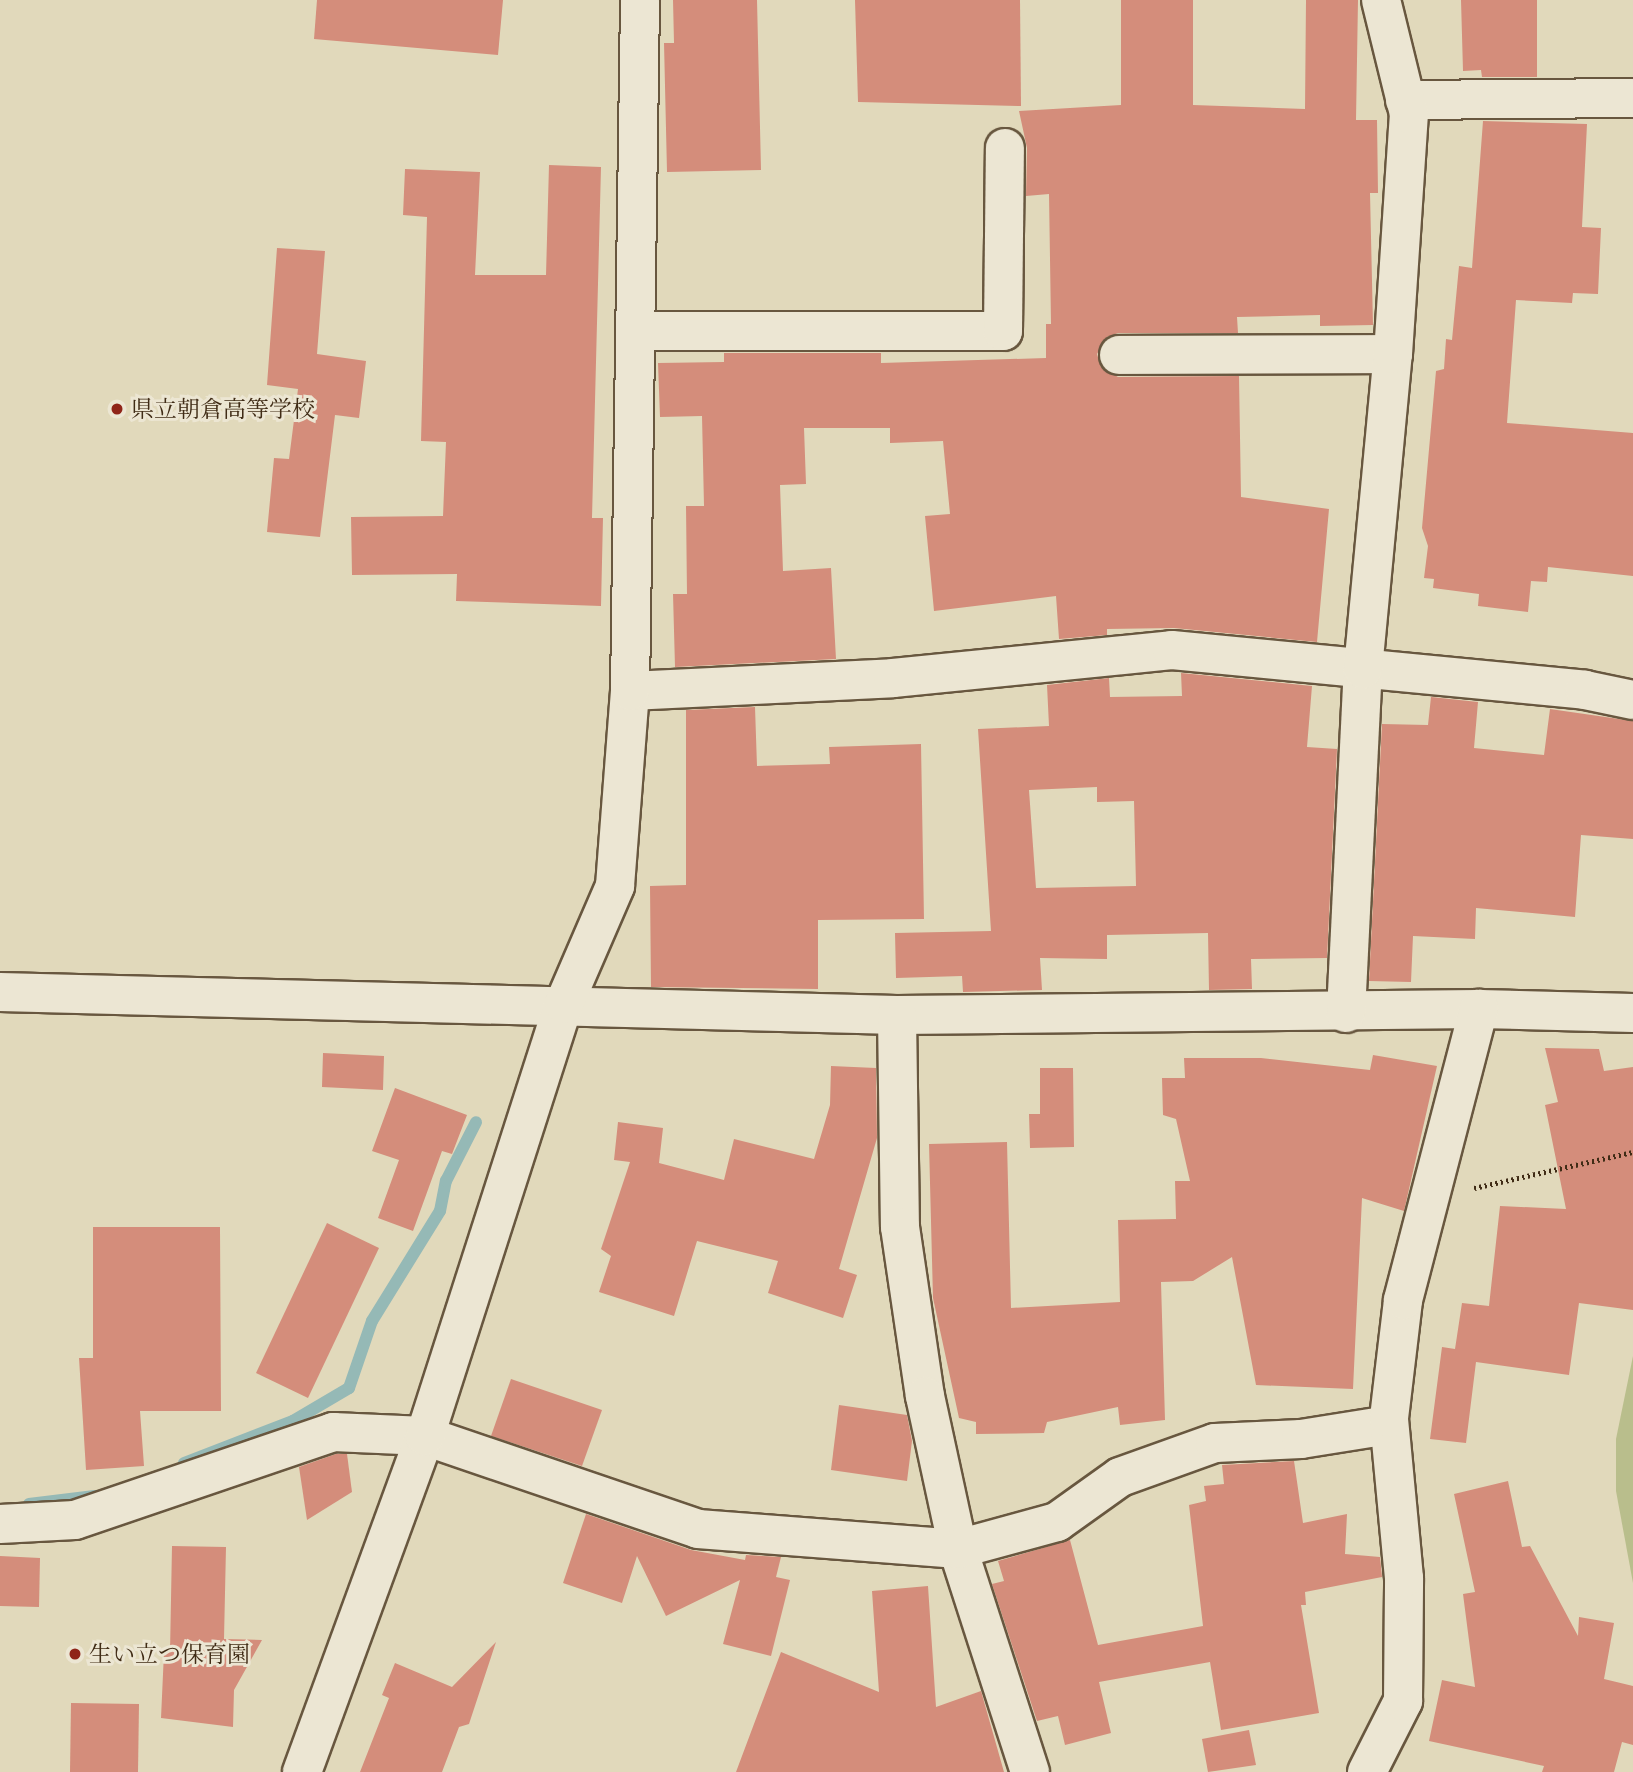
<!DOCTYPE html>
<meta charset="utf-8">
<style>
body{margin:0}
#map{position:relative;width:1633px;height:1772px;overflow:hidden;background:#e1d9bb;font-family:"EB Garamond","Noto Serif JP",serif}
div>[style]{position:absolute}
.green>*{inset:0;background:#b9be8c}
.stream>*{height:12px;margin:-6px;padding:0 6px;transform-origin:6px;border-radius:6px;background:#95b9b6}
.building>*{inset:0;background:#d48d7b}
.path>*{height:4.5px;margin-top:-2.25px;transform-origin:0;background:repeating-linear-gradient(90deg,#402c16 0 2px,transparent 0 5.5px)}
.roads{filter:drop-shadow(2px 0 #68573f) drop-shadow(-2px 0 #68573f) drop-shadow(0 2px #68573f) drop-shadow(0 -2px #68573f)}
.minor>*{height:38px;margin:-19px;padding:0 19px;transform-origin:19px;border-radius:19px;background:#ece6d3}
.dots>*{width:19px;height:19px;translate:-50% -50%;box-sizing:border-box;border:4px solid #ece6d3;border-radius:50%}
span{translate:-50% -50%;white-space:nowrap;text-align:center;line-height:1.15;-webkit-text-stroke:6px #ece6d3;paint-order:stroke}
.poi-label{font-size:23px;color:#402c16}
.left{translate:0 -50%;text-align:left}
</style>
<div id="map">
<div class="green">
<div style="clip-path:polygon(1633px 1356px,1633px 1583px,1616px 1491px,1616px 1439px)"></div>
</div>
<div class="stream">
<div style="left:184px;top:1463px;width:117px;rotate:-21.1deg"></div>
<div style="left:293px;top:1421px;width:65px;rotate:-30.5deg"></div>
<div style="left:349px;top:1388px;width:71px;rotate:-71.1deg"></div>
<div style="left:372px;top:1321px;width:129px;rotate:-58.3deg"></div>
<div style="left:440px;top:1211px;width:31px;rotate:-79deg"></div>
<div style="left:446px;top:1181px;width:66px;rotate:-63deg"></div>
<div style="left:29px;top:1504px;width:66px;rotate:-6.9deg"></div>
</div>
<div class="building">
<div style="clip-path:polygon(317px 0,503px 0,498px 55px,314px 39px)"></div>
<div style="clip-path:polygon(673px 0,757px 0,761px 170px,667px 172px,664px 43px,674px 43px)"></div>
<div style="clip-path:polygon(855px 0,1020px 0,1021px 106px,858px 102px)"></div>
<div style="clip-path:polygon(1121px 0,1193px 0,1193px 105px,1305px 109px,1306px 0,1358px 0,1356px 120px,1377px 120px,1378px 193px,1370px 193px,1373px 325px,1320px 326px,1320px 315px,1237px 317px,1238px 333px,1118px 333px,1107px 337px,1097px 354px,1101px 367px,1118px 377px,1239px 376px,1241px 497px,1329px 509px,1317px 642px,1174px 628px,1107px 629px,1107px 635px,1059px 639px,1056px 596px,934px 611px,925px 516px,950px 514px,943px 441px,890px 443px,890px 428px,804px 428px,806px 484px,780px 485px,783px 571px,831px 568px,836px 659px,675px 667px,673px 594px,687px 594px,686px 506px,704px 506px,702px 416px,660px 417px,658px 363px,724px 362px,724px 353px,881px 353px,881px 363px,1046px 358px,1046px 324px,1051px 324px,1049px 194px,1026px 196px,1027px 148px,1019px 111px,1121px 105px)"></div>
<div style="clip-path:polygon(1461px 0,1537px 0,1537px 77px,1482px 77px,1481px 70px,1463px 71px)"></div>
<div style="clip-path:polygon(1483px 121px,1587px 124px,1582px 227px,1601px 228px,1598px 294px,1573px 293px,1572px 303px,1516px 300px,1507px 423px,1633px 433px,1633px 576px,1548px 567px,1547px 582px,1531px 581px,1528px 612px,1478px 606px,1479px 594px,1433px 588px,1434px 579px,1424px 578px,1428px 546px,1422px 528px,1436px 371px,1444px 369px,1446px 339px,1452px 340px,1459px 266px,1472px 268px)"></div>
<div style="clip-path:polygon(549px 165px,601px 167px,592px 518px,603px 518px,601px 606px,456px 601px,457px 574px,352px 575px,351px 517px,443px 516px,446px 442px,421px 441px,427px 217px,403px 215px,405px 169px,480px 172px,475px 275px,546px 275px)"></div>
<div style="clip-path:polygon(277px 248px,325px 251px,317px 354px,366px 361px,359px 418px,335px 415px,320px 537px,267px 532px,274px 458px,289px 459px,298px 389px,267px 385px)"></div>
<div style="clip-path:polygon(evenodd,1181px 673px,1312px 686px,1307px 747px,1337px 749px,1327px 958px,1251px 959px,1252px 989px,1209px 990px,1208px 933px,1107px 935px,1107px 959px,1040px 958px,1042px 990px,963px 992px,962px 976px,896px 978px,895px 933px,991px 931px,978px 729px,1049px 726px,1047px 685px,1109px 678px,1110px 697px,1182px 696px,1181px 673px,1097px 787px,1097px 802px,1134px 801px,1136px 886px,1036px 888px,1029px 790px,1097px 787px)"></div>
<div style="clip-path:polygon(1431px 697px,1478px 702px,1474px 748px,1544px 755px,1550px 709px,1633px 721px,1633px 839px,1581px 835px,1575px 917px,1476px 908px,1475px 939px,1413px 936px,1411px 982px,1369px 981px,1382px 724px,1428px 725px)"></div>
<div style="clip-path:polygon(755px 707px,757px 766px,830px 764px,829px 747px,921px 744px,924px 919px,818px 920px,818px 989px,651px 987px,650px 886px,686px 885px,686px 710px)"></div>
<div style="clip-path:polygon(1545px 1048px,1599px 1049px,1604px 1071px,1633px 1067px,1633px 1310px,1579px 1303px,1569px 1375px,1476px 1362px,1466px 1443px,1430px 1439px,1442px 1347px,1455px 1349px,1462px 1303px,1489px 1306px,1500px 1206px,1566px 1209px,1545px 1105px,1558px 1102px)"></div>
<div style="clip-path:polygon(323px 1053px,384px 1056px,383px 1090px,322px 1087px)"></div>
<div style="clip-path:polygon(1373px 1055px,1437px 1066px,1404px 1211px,1362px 1198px,1353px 1389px,1256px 1385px,1232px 1257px,1193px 1281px,1161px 1282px,1165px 1420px,1120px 1425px,1118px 1407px,1047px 1422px,1044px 1433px,976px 1434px,976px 1422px,959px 1418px,933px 1298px,929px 1144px,1007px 1142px,1011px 1308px,1120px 1302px,1118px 1220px,1176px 1219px,1175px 1181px,1190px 1181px,1176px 1119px,1163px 1115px,1162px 1078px,1185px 1078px,1184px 1058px,1261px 1058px,1370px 1070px)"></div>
<div style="clip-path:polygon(831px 1066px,876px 1068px,877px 1138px,839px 1269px,857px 1275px,843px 1318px,768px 1293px,778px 1261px,697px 1241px,674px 1316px,599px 1292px,611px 1256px,601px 1249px,630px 1162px,614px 1160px,618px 1122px,663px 1128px,659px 1163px,724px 1180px,734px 1139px,814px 1159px,830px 1105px)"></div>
<div style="clip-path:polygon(1040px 1068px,1073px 1068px,1074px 1147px,1030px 1148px,1029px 1114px,1040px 1114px)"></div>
<div style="clip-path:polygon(395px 1088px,467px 1115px,452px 1154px,442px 1151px,413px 1231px,378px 1218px,399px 1160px,372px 1151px)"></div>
<div style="clip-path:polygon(327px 1223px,379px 1248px,308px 1398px,256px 1373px)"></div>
<div style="clip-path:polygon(93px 1227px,220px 1227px,221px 1411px,140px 1411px,144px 1466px,86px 1470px,79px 1358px,93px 1358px)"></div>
<div style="clip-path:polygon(511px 1379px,602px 1410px,582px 1466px,491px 1436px)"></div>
<div style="clip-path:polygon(839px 1405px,907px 1415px,912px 1441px,907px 1481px,831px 1470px)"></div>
<div style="clip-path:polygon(336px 1454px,347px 1454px,352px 1492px,307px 1520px,299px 1467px)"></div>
<div style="clip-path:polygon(1294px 1461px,1303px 1523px,1347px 1514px,1345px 1554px,1380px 1557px,1382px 1577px,1305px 1592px,1306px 1605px,1301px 1605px,1319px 1713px,1221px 1730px,1210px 1662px,1099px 1682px,1111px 1733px,1065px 1745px,1058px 1716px,1037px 1721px,992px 1584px,1004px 1581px,998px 1561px,1070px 1540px,1098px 1645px,1203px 1626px,1189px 1505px,1206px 1501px,1204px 1486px,1224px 1484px,1222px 1465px)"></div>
<div style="clip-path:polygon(1508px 1481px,1522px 1547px,1530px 1546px,1578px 1636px,1579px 1617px,1614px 1623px,1604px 1679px,1633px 1686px,1633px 1745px,1622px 1742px,1614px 1772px,1542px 1772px,1544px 1766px,1429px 1741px,1442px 1680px,1475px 1687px,1463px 1594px,1475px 1592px,1454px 1494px)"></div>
<div style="clip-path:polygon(586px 1514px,691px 1550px,745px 1560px,746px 1555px,781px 1557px,776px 1577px,790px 1580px,771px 1656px,723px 1644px,740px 1580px,666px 1616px,637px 1556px,622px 1603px,563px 1583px)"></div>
<div style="clip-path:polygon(172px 1546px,226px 1547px,224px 1639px,262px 1640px,234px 1690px,233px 1727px,161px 1718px,164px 1652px,170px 1652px)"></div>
<div style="clip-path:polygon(0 1556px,40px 1558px,39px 1607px,0 1606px)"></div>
<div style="clip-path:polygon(928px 1586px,936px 1707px,981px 1691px,1004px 1772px,736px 1772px,781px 1652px,879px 1692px,872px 1591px)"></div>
<div style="clip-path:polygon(496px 1642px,469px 1724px,459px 1727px,442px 1772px,360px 1772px,389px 1698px,382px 1695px,395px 1663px,452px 1687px)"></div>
<div style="clip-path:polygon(71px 1703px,139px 1704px,138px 1772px,70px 1772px)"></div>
<div style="clip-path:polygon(1249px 1730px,1256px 1765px,1208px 1772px,1202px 1739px)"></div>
</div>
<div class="path">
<div style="left:1474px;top:1188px;width:163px;rotate:-12.8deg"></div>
</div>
<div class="roads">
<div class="minor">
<div style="left:1405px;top:100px;width:228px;rotate:-0.5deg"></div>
<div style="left:635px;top:331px;width:368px"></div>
<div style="left:1003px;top:331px;width:183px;rotate:-89.4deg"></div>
<div style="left:1119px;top:355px;width:274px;rotate:-0.2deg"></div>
<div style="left:630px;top:691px;width:263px;rotate:-2.8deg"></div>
<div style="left:893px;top:678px;width:280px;rotate:-5.7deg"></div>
<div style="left:1172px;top:650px;width:415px;rotate:5.5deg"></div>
<div style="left:1585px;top:690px;width:49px;rotate:11.8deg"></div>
<div style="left:0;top:992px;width:897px;rotate:1.47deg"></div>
<div style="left:897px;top:1015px;width:582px;rotate:-0.59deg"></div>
<div style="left:1479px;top:1009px;width:154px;rotate:1.5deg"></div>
<div style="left:1346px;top:1013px;width:344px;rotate:-87.2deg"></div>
<div style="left:1363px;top:669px;width:316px;rotate:-84.6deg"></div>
<div style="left:1393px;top:354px;width:241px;rotate:-86.2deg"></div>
<div style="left:1409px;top:114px;width:117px;rotate:-103.8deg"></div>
<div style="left:897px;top:1015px;width:212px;rotate:89.2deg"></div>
<div style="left:900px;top:1227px;width:171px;rotate:81.6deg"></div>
<div style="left:925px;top:1396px;width:157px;rotate:77.8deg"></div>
<div style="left:958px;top:1549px;width:234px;rotate:72.1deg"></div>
<div style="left:0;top:1524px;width:75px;rotate:-3.1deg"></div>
<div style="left:75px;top:1520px;width:273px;rotate:-18.8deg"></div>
<div style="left:333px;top:1432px;width:92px;rotate:2.5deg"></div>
<div style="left:425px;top:1436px;width:288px;rotate:18.8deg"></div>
<div style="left:698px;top:1529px;width:261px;rotate:4.4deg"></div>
<div style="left:958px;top:1549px;width:103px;rotate:-15.3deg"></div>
<div style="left:1057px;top:1522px;width:77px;rotate:-35.5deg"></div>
<div style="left:1120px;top:1477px;width:101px;rotate:-19.7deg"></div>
<div style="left:1215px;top:1443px;width:86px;rotate:-2.7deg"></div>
<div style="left:1301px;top:1439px;width:89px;rotate:-9deg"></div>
<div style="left:302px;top:1772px;width:358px;rotate:-69.9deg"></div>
<div style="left:425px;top:1436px;width:454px;rotate:-72.2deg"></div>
<div style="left:564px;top:1004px;width:129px;rotate:-66.6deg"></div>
<div style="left:615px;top:886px;width:196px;rotate:-85.6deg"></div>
<div style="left:630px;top:691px;width:691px;rotate:-89.17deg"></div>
<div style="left:1367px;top:1772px;width:80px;rotate:-63.1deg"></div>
<div style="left:1403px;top:1701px;width:123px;rotate:-89.5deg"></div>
<div style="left:1404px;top:1578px;width:161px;rotate:-95.4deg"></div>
<div style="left:1389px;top:1418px;width:119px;rotate:-83.2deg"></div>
<div style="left:1403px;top:1300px;width:301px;rotate:-75.4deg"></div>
</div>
</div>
<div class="dots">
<div style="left:117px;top:409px;background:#8f2418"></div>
<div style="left:75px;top:1654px;background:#8f2418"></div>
</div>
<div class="poi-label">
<span class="left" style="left:131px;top:409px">県立朝倉高等学校</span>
<span class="left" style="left:89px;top:1654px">生い立つ保育園</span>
</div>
</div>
